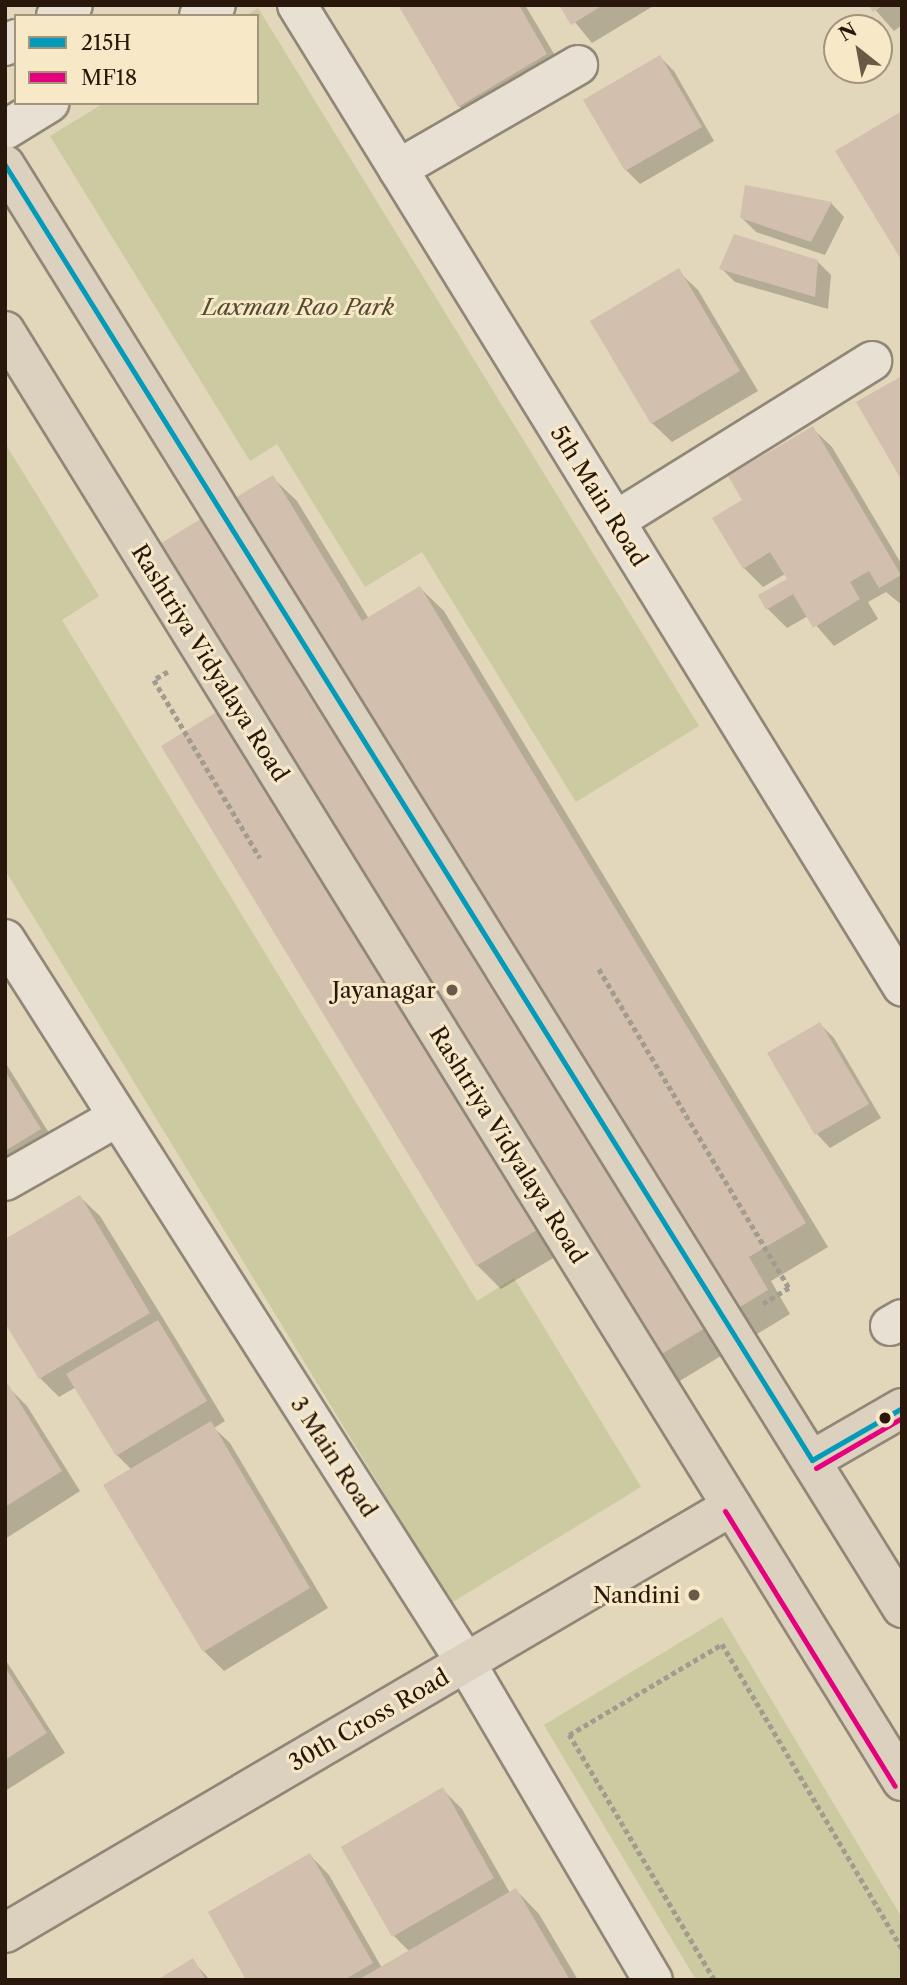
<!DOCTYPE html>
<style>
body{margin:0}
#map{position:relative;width:907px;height:1985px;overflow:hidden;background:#e2d6bb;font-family:"Libre Caslon Text",serif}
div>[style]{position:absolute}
.green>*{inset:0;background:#cbcaa0}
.shadow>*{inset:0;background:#0003}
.building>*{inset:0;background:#d3bfad}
.path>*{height:4.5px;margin-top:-2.25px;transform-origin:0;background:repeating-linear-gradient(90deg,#a29b90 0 5px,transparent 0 8.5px)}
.roads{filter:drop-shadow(2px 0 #918777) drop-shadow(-2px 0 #918777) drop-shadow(0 2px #918777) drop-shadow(0 -2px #918777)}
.minor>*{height:38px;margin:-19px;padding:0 19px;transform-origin:19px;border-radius:19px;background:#e7e0d3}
.major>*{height:38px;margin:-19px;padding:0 19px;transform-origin:19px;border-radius:19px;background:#dbd1be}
.bus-1>*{height:5px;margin:-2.5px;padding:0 2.5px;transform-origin:2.5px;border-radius:2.5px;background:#049aba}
.bus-2>*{height:5px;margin:-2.5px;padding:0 2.5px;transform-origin:2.5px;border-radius:2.5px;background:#e5007d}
.dots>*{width:19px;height:19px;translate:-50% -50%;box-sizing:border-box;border:4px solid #f7e8c8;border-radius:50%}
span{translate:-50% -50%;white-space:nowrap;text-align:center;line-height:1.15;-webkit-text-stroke:6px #f7e8c8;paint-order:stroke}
.park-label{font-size:23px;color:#534a30;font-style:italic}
.street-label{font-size:23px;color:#28170a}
.poi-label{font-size:23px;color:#28170a}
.right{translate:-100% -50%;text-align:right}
.frame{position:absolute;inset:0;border:7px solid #28170a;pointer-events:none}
.legend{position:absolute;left:14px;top:14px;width:245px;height:91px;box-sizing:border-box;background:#f7e8c8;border:2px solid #a4947c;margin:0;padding:9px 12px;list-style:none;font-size:21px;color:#28170a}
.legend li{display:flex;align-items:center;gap:14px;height:35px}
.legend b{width:35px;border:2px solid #a4947c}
.north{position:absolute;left:823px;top:14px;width:70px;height:70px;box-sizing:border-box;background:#f7e8c8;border:2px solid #a4947c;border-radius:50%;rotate:329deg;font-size:19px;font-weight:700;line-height:28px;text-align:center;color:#28170a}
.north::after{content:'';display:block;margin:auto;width:24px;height:32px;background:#695a48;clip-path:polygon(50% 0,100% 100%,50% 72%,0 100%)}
</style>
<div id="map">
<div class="green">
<div style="clip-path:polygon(258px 8px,699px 726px,576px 802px,422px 552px,365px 587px,277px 444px,250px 461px,50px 136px,104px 103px,257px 103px,257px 16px,246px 16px)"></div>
<div style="clip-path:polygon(5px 443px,99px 596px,62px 620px,477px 1301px,514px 1278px,641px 1487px,451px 1603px,5px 870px)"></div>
<div style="clip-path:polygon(722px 1617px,902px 1918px,902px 1980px,696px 1980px,544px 1725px)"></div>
</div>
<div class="shadow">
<div style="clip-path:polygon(400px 5px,525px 5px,566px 74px,479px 125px,459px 106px)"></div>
<div style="clip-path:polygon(561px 5px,655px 5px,592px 43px)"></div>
<div style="clip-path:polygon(871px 5px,902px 5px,902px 25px,894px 31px)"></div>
<div style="clip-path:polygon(660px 57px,674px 71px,714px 141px,640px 184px,626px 170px)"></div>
<div style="clip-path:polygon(831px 203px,844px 217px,825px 255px,756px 232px,742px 218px)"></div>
<div style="clip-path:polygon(817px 261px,831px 275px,828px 309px,735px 282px,722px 269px)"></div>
<div style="clip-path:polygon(678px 271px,698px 290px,758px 391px,672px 442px,652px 423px)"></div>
<div style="clip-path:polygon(812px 428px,832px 447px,902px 565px,902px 605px,886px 592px,868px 602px,878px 619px,834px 646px,808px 616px,787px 628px,768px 609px,761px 596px,789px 580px,785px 574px,763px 587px,744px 568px,744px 501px)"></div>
<div style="clip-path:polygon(273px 478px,297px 501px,369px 619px,420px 588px,444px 611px,828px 1247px,771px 1281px,790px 1314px,655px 1396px,560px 1254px,501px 1289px,477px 1265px,164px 746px,222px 710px)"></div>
<div style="clip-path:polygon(820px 1024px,834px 1038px,881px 1118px,830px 1148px,817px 1134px)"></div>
<div style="clip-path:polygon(5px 1062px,59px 1149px,5px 1182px)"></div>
<div style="clip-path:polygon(80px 1197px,100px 1216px,177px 1341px,225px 1421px,214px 1428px,230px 1443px,328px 1608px,224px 1671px,204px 1651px,132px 1470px,117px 1455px,76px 1387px,59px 1397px,40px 1378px)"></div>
<div style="clip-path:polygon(5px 1384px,27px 1406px,80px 1491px,5px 1539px)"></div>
<div style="clip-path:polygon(5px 1659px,65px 1753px,5px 1791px)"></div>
<div style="clip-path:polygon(442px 1789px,462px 1809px,510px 1893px,516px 1890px,539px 1914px,578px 1980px,248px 1980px,310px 1855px,329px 1875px,382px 1968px,410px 1952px,393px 1935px)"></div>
<div style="clip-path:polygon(192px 1960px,210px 1980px,161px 1980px)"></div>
</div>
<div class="building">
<div style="clip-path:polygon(398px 5px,519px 5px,547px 54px,458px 107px)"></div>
<div style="clip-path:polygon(559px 5px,603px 5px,571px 25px)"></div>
<div style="clip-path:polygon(868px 5px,884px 5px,873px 12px)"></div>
<div style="clip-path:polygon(660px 55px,702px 127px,625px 171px,583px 100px)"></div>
<div style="clip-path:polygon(902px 111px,902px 261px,835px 151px)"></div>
<div style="clip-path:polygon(745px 185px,832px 202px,811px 242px,740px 218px)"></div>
<div style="clip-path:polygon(734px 234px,818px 260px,815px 297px,719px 269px)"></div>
<div style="clip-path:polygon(679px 268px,740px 371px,651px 424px,590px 321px)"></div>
<div style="clip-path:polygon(902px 376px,902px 481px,856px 402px)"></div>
<div style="clip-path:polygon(813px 426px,901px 575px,879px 588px,869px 571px,850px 582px,860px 599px,813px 628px,793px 594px,766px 610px,758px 595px,787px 579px,770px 552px,743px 569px,712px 518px,742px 500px,728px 476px)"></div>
<div style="clip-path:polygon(273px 475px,362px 621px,420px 586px,806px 1223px,749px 1257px,768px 1290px,630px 1373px,542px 1227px,476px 1266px,161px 746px,220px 710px,130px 562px)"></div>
<div style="clip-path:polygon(820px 1022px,869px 1104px,815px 1135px,767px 1053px)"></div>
<div style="clip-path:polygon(5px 1071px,41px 1129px,5px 1151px)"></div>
<div style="clip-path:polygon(80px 1195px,150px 1313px,39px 1379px,5px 1323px,5px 1239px)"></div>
<div style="clip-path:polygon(158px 1320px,207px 1401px,116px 1456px,66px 1374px)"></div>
<div style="clip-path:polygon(8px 1384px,62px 1471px,5px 1507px,5px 1386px)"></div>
<div style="clip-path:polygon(211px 1421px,310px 1588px,203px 1652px,103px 1485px)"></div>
<div style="clip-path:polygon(5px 1667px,47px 1733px,5px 1760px)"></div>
<div style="clip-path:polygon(443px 1787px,494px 1878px,392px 1937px,341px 1847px)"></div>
<div style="clip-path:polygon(310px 1853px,373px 1963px,344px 1980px,246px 1980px,208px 1912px)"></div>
<div style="clip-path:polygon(516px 1888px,570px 1980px,358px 1980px)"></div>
<div style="clip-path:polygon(193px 1958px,206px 1980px,157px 1980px)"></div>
</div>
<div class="path">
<div style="left:168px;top:672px;width:16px;rotate:150deg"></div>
<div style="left:154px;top:680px;width:207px;rotate:59.2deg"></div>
<div style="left:599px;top:969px;width:371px;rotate:59.2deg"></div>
<div style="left:789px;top:1288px;width:31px;rotate:148deg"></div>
<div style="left:714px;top:1980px;width:285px;rotate:-120.6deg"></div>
<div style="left:569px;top:1735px;width:178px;rotate:-30.7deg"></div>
<div style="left:722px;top:1644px;width:353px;rotate:59.4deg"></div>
</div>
<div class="roads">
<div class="minor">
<div style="left:297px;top:5px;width:1153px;rotate:58.34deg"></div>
<div style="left:56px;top:16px;width:20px;rotate:-33deg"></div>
<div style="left:199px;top:16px;width:20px;rotate:-33deg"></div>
<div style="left:5px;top:46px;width:13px;rotate:-32deg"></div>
<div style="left:5px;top:130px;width:52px;rotate:-31.5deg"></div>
<div style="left:398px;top:169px;width:208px;rotate:-30deg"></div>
<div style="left:615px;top:521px;width:303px;rotate:-31.9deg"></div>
<div style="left:5px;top:939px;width:858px;rotate:57.51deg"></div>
<div style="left:466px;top:1663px;width:368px;rotate:59.5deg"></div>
<div style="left:5px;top:1181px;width:128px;rotate:-29.6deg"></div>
<div style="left:890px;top:1326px;width:14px;rotate:-30deg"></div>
</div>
<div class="major">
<div style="left:5px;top:165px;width:1699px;rotate:58.13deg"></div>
<div style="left:5px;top:331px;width:1705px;rotate:58.26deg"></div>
<div style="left:812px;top:1460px;width:104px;rotate:-30deg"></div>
<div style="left:5px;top:1933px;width:843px;rotate:-30.43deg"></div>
</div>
</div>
<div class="bus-1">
<div style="left:5px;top:165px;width:1526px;rotate:58.07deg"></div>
<div style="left:812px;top:1460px;width:104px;rotate:-30deg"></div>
</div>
<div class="bus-2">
<div style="left:816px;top:1468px;width:99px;rotate:-30.2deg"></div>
<div style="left:725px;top:1511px;width:323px;rotate:58.3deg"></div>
</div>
<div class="dots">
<div style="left:452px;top:990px;background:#695a48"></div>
<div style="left:885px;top:1418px;background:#28170a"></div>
<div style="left:694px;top:1595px;background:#695a48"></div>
</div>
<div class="park-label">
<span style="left:298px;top:307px">Laxman Rao Park</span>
</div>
<div class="street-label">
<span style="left:599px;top:496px;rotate:58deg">5th Main Road</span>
<span style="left:210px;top:663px;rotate:58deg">Rashtriya Vidyalaya Road</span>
<span style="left:508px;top:1145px;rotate:58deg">Rashtriya Vidyalaya Road</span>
<span style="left:334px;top:1457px;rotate:57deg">3 Main Road</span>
<span style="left:369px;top:1720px;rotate:-30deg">30th Cross Road</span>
</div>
<div class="poi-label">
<span class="right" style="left:436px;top:990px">Jayanagar</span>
<span class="right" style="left:680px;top:1595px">Nandini</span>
</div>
<div class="frame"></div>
<ul class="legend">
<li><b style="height:9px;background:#049aba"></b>215H</li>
<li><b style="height:9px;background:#e5007d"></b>MF18</li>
</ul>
<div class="north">N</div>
</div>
